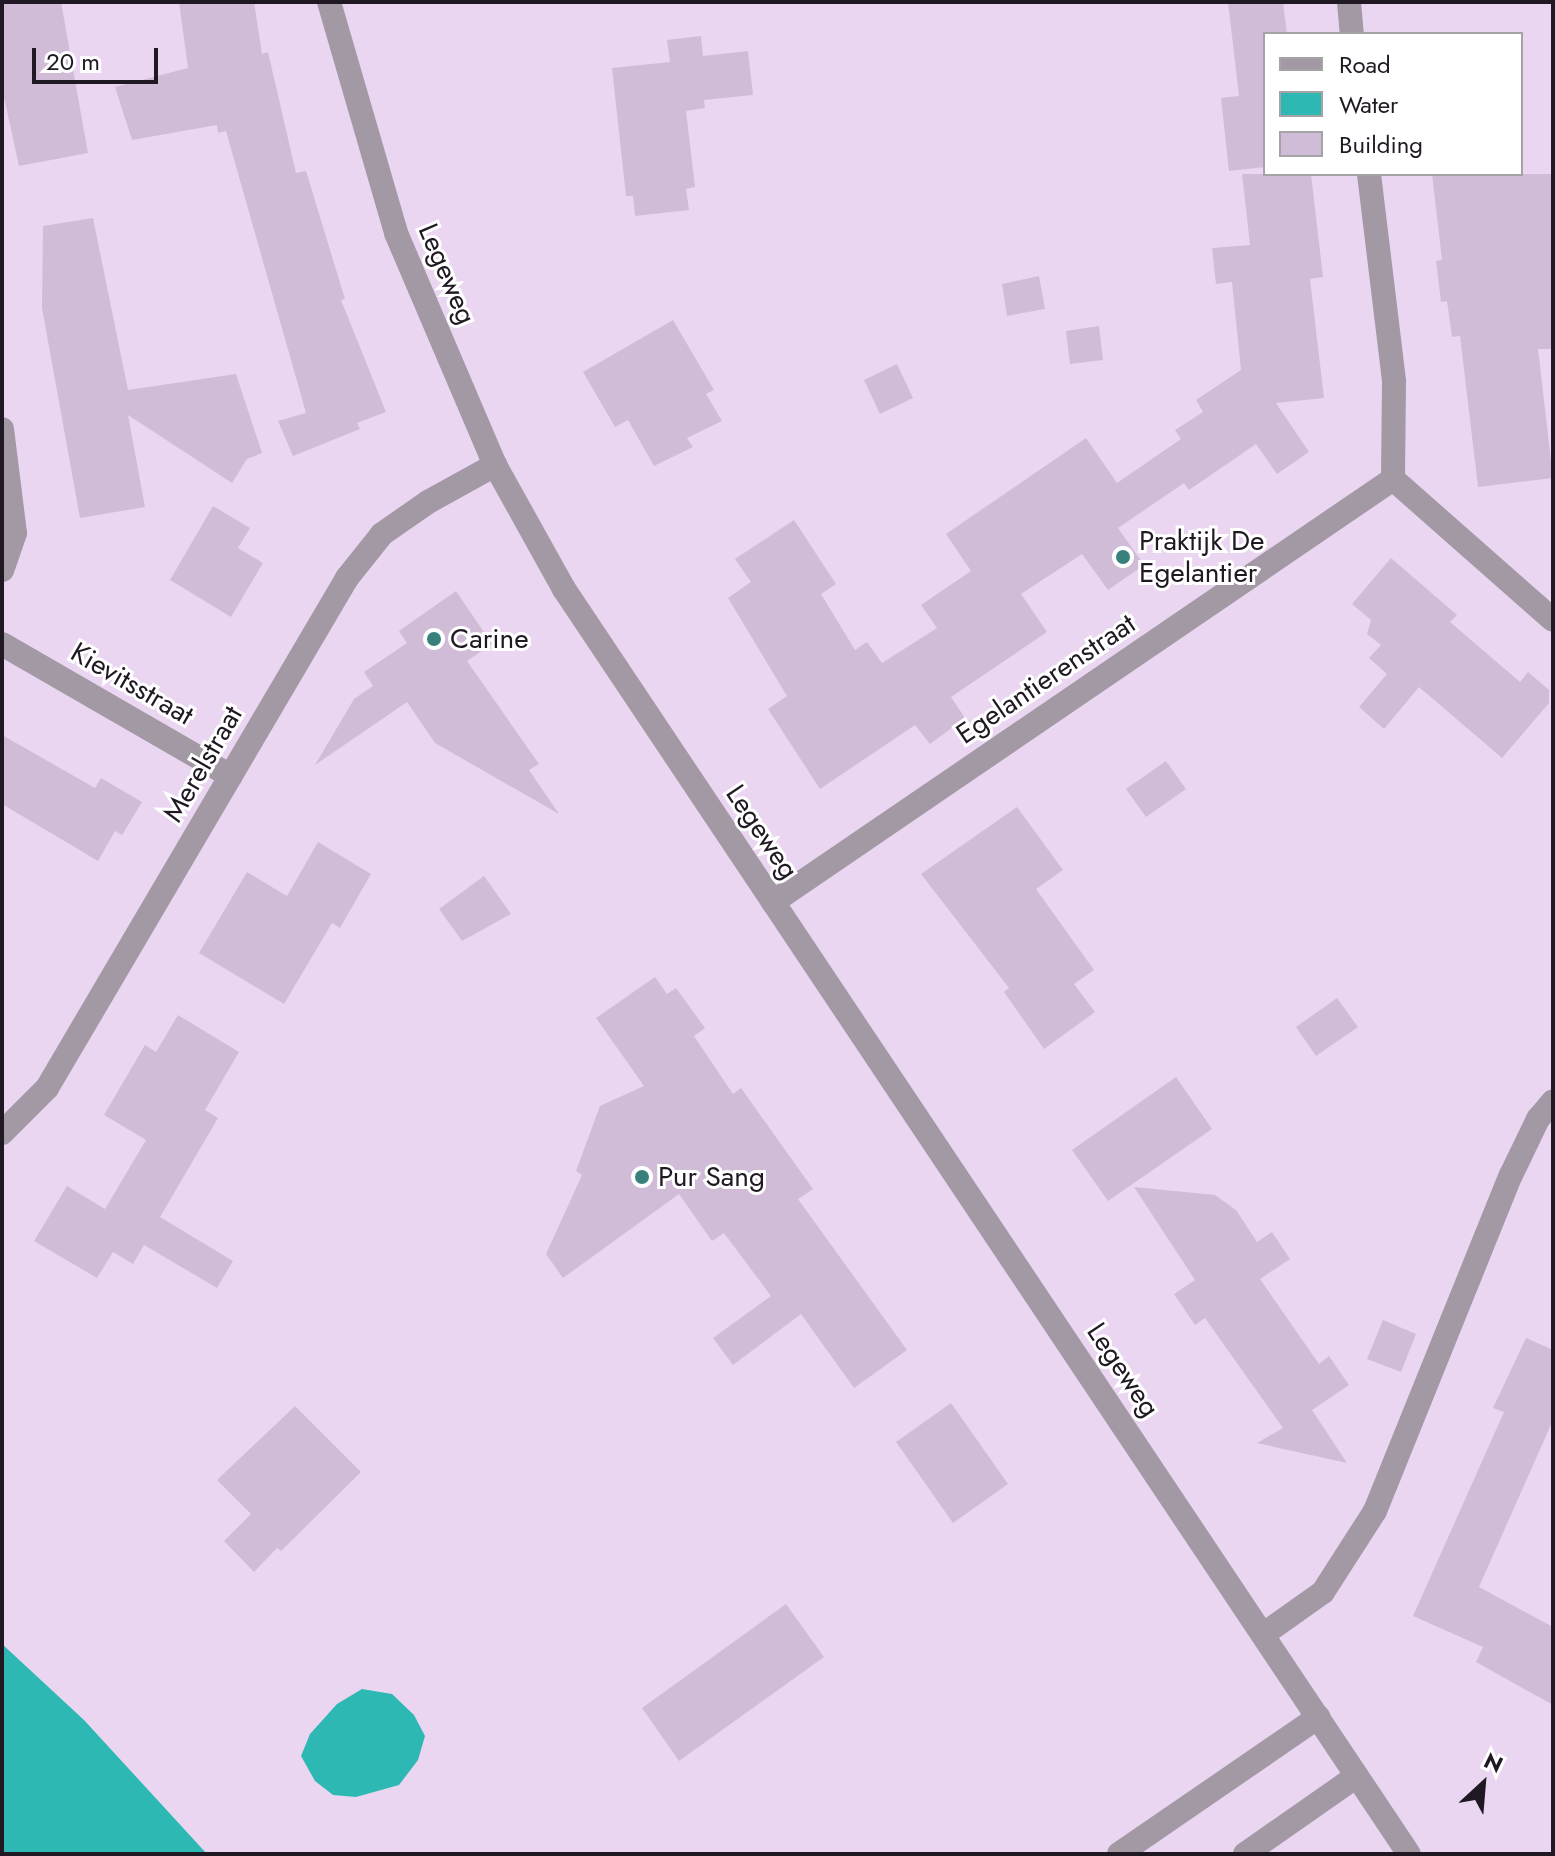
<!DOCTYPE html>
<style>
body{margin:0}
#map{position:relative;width:1555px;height:1856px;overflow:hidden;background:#ebd6f2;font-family:Jost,sans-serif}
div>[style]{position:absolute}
.water>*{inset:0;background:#2eb8b3}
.building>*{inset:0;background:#d1bcd8}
.minor>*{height:24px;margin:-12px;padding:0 12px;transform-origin:12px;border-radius:12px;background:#a299a5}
.dots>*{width:22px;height:22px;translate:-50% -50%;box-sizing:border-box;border:4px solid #fff;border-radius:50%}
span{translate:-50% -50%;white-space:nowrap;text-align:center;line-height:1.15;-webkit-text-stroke:6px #fff;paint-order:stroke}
.street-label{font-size:28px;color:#201822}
.poi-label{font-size:28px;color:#201822}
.left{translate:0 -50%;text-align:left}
.frame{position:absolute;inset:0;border:4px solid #201822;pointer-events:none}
.legend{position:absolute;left:1263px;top:32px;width:260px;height:144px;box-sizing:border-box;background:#fff;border:2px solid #a6a3a7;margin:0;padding:10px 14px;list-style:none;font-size:24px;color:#201822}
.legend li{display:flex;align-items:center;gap:16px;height:40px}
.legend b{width:40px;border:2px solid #a6a3a7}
.north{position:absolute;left:1443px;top:1744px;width:80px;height:80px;-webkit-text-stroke:6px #fff;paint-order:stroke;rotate:26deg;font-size:22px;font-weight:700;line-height:32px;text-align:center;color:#201822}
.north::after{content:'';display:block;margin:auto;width:28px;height:36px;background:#201822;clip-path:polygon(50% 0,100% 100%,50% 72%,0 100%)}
.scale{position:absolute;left:32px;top:48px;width:126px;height:36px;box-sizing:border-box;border:4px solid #201822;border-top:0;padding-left:10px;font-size:24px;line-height:28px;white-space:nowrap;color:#201822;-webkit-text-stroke:6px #fff;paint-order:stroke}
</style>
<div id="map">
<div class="water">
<div style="clip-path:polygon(2px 1644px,84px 1720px,207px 1854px,2px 1854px)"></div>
<div style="clip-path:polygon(362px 1689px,392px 1694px,414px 1715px,425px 1736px,418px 1760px,399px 1785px,356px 1797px,333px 1795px,315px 1781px,301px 1756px,310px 1734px,337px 1704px)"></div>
</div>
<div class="building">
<div style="clip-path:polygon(2px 2px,61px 2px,88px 153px,19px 166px,2px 88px)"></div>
<div style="clip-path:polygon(179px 2px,254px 2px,262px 54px,268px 52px,296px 173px,306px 171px,345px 299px,341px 300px,386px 412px,357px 423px,360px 429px,293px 456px,278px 421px,306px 413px,226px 131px,218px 133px,217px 125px,132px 140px,115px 87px,188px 68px)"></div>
<div style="clip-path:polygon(1228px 2px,1283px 2px,1287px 34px,1265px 34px,1265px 167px,1229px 171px,1221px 98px,1239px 96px)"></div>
<div style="clip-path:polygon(701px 36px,703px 56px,748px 51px,753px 95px,704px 100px,705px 108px,686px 111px,695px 187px,686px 189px,689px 210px,635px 216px,633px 196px,626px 196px,612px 68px,670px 62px,667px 40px)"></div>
<div style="clip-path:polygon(1242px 174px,1311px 174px,1323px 277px,1310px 279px,1324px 398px,1276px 403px,1309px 452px,1277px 474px,1256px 444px,1189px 490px,1184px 483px,1118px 528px,1144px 565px,1108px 590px,1082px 554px,1021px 594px,1047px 632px,951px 697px,965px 718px,930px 744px,915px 725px,820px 789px,768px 709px,787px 696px,728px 598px,751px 582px,735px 559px,794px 520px,836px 584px,821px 594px,855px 650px,867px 642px,882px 663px,937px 628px,921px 605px,971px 571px,946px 534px,1086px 438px,1117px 483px,1181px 439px,1175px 430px,1203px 412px,1196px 400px,1241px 370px,1232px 282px,1216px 284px,1212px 248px,1250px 245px)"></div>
<div style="clip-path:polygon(1432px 174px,1553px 174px,1553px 349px,1538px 349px,1553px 478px,1478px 487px,1460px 336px,1452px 337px,1447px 301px,1441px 302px,1436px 261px,1442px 260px)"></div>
<div style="clip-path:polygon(93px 218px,128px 390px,236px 374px,262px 453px,247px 459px,232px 483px,128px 415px,145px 507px,80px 518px,42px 308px,43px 226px)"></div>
<div style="clip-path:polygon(1039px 276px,1045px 309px,1007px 316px,1002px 284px)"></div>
<div style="clip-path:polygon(673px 320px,714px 390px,706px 394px,722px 421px,687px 438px,693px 447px,654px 466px,628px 420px,615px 427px,583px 372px)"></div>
<div style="clip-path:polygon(1099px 326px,1103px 360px,1070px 364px,1066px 331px)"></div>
<div style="clip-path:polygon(897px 364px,913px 398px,880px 414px,864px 380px)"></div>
<div style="clip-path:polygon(213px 506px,250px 528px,238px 548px,263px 563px,231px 617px,170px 580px)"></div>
<div style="clip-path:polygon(1391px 558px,1457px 615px,1450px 622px,1520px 682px,1528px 672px,1549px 690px,1549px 703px,1502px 758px,1419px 687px,1384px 729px,1359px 707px,1387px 674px,1369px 658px,1381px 645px,1367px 634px,1371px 620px,1352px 604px)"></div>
<div style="clip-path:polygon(456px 591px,492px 644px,467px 661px,539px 764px,529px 770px,559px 814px,435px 743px,407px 702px,315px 765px,354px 699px,373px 686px,364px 672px,407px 643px,399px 631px)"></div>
<div style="clip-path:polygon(2px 735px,95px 788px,101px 778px,142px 802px,122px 835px,115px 831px,98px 861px,2px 804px)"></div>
<div style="clip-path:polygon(1166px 761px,1186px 789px,1146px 817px,1126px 789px)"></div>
<div style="clip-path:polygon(1017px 807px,1063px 870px,1036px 889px,1094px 970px,1074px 984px,1095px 1012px,1044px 1049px,1004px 992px,1009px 988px,921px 874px)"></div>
<div style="clip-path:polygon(318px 842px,371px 874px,340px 928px,332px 923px,284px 1004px,199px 953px,247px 872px,287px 896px)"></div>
<div style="clip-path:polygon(484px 876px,511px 914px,462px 941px,439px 909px)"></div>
<div style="clip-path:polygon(655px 977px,667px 994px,676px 988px,705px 1028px,694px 1036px,733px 1094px,741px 1088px,813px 1189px,798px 1199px,907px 1350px,854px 1388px,801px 1314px,733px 1365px,713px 1338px,771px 1296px,724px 1233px,712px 1241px,679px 1194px,563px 1278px,546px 1254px,582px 1175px,576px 1171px,600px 1106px,644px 1086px,596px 1018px)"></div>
<div style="clip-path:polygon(1337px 998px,1358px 1027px,1316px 1056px,1296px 1027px)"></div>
<div style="clip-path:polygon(178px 1015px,239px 1052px,205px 1110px,218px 1118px,160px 1217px,233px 1261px,217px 1288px,144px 1245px,133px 1264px,113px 1252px,97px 1278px,34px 1241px,67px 1186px,105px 1209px,146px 1140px,104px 1115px,145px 1045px,156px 1052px)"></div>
<div style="clip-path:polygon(1176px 1077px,1212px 1129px,1108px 1201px,1072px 1150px)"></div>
<div style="clip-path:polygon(1134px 1187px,1215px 1195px,1236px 1210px,1257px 1242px,1272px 1232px,1290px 1259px,1260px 1279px,1319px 1364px,1329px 1356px,1349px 1385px,1312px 1410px,1347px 1463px,1257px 1443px,1283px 1428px,1205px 1318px,1195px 1325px,1174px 1294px,1195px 1280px)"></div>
<div style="clip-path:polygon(1383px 1320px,1416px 1334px,1401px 1372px,1367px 1359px)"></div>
<div style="clip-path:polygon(1526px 1338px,1553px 1350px,1553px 1420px,1479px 1587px,1553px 1627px,1553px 1705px,1476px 1662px,1483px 1647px,1413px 1616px,1504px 1412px,1493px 1408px)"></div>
<div style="clip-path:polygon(951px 1403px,1008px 1484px,953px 1523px,896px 1442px)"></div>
<div style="clip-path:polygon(295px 1406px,361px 1472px,281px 1551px,277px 1548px,254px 1572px,224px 1541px,251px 1514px,217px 1480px)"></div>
<div style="clip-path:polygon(786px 1604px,824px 1657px,679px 1761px,642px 1708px)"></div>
</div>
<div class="minor">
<div style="left:329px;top:2px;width:241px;rotate:73.8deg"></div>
<div style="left:396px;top:233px;width:252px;rotate:66.9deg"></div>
<div style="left:495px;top:465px;width:142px;rotate:60.9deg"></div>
<div style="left:564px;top:589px;width:1521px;rotate:56.26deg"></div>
<div style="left:1349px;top:2px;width:32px;rotate:85deg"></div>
<div style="left:1369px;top:174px;width:209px;rotate:83.1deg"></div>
<div style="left:1394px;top:382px;width:97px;rotate:90.6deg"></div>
<div style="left:1393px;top:479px;width:213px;rotate:41.4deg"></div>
<div style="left:2px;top:429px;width:105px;rotate:82.9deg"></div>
<div style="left:15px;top:533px;width:39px;rotate:109deg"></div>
<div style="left:2px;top:644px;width:264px;rotate:30deg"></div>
<div style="left:773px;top:902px;width:751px;rotate:-34.3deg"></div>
<div style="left:2px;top:1133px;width:64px;rotate:-45deg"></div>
<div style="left:47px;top:1088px;width:592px;rotate:-59.53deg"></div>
<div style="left:347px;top:578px;width:56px;rotate:-51.5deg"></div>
<div style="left:382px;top:534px;width:56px;rotate:-34.8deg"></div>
<div style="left:428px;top:502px;width:77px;rotate:-28.9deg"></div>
<div style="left:1264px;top:1634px;width:72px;rotate:-35.4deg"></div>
<div style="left:1323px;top:1592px;width:96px;rotate:-57.3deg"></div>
<div style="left:1375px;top:1511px;width:362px;rotate:-68deg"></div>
<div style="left:1511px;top:1175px;width:62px;rotate:-64.3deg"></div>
<div style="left:1538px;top:1119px;width:23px;rotate:-50deg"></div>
<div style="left:1119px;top:1854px;width:242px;rotate:-34.5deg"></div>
<div style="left:1245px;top:1854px;width:136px;rotate:-34.9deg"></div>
</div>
<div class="dots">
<div style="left:1123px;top:557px;background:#38807c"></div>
<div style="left:434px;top:639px;background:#38807c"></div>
<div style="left:642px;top:1177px;background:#38807c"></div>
</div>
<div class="street-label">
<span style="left:447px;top:274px;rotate:67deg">Legeweg</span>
<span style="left:1046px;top:679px;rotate:-34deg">Egelantierenstraat</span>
<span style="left:132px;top:684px;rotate:30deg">Kievitsstraat</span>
<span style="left:203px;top:764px;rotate:-60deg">Merelstraat</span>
<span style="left:762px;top:832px;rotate:56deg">Legeweg</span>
<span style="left:1123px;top:1370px;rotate:56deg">Legeweg</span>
</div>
<div class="poi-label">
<span class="left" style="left:1139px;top:557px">Praktijk De<br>Egelantier</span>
<span class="left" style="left:450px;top:639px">Carine</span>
<span class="left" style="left:658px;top:1177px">Pur Sang</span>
</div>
<div class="frame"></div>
<ul class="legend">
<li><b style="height:10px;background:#a299a5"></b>Road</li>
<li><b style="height:22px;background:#2eb8b3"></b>Water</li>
<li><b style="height:22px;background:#d1bcd8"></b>Building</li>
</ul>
<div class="north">N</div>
<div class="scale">20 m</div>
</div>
